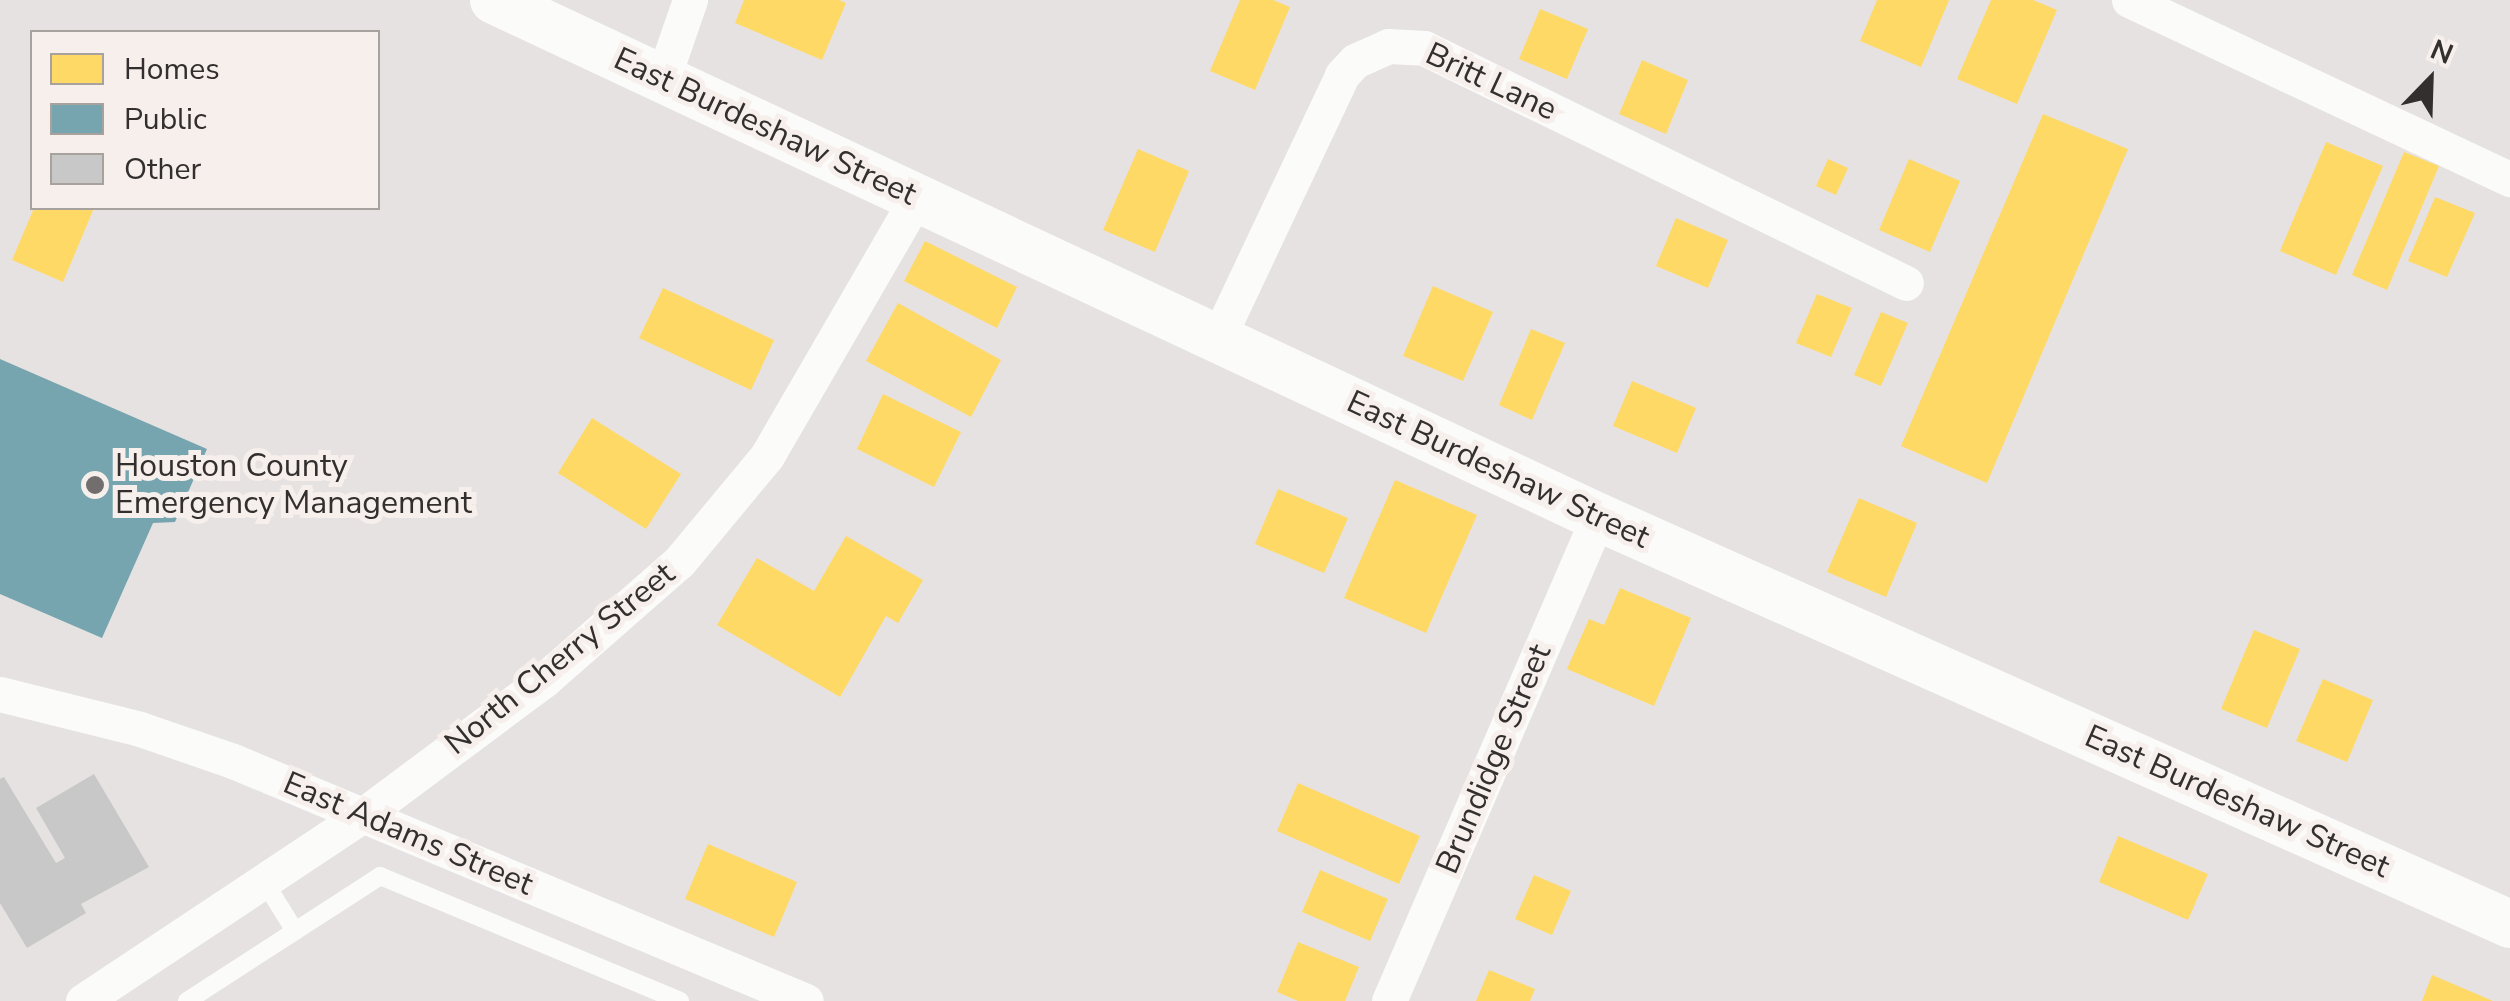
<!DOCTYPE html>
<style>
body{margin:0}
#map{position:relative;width:2510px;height:1001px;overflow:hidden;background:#e6e2e1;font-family:"Nunito Sans",sans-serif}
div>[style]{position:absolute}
.homes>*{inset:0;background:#ffd966}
.public>*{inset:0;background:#76a5af}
.building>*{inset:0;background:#c9c8c9}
.lane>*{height:18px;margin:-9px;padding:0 9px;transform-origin:9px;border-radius:9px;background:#fbfbfa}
.street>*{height:35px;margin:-17.5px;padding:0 17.5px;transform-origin:17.5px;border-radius:17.5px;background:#fbfbfa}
.secondary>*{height:48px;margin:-24px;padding:0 24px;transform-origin:24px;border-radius:24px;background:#fbfbfa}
.dots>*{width:28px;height:28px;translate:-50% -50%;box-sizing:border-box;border:5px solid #f6efeb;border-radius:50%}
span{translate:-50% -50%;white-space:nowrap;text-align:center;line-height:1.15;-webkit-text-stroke:10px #f6efeb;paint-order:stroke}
.street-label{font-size:32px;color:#322f2e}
.poi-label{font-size:32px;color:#322f2e}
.left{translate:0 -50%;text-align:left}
.legend{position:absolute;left:30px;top:30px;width:350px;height:180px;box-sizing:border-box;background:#f6efeb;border:2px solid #a8a29f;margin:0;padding:12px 18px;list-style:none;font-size:30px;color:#322f2e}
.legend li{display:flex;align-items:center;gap:20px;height:50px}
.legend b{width:50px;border:2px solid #a8a29f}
.north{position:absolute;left:2380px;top:30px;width:100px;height:100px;-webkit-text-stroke:8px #f6efeb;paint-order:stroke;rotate:23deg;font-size:28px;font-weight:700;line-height:40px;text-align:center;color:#322f2e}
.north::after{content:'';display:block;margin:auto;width:35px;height:45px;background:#322f2e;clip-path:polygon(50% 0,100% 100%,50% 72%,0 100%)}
</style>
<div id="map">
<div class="homes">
<div style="clip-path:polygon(744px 0,839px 0,846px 3px,822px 60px,735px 23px)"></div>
<div style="clip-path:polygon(1240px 0,1273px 0,1290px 7px,1255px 90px,1210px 71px)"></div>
<div style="clip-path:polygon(1877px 0,1949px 0,1921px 67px,1860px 41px)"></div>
<div style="clip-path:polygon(1991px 0,2033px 0,2057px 10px,2017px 104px,1957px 79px)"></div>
<div style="clip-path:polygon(1540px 9px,1588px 29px,1567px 79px,1519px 59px)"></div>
<div style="clip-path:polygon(1642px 60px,1688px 80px,1666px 134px,1619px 114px)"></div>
<div style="clip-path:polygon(2043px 114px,2128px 149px,1987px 483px,1901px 446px)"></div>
<div style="clip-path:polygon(2326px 142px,2383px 166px,2336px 275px,2280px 251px)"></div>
<div style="clip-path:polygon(1138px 149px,1189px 171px,1155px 252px,1103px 230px)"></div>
<div style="clip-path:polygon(2404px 152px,2439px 166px,2387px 290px,2352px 275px)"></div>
<div style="clip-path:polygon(1828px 159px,1848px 168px,1836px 195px,1816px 186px)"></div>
<div style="clip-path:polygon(1909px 159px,1960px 181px,1930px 252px,1879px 230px)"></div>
<div style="clip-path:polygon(2435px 197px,2475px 213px,2447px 277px,2408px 261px)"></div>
<div style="clip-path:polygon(34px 208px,94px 208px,63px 282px,12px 260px)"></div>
<div style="clip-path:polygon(1676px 218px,1728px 240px,1708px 288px,1656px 266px)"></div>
<div style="clip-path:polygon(925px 241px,1017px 287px,997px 328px,904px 281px)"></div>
<div style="clip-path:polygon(1433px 286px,1493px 312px,1463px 381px,1403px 356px)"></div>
<div style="clip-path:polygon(663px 288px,774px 340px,751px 390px,639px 338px)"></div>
<div style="clip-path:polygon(1817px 294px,1852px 308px,1831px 357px,1796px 343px)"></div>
<div style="clip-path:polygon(898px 303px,1001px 360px,971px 417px,866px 361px)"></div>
<div style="clip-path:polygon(1881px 312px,1908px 323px,1881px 386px,1854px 375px)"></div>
<div style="clip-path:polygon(1531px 329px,1565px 343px,1532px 420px,1499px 405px)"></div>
<div style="clip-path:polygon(1632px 381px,1696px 408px,1677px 453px,1613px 426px)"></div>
<div style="clip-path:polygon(883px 394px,961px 432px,934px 487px,857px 449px)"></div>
<div style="clip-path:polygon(592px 418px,681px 474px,646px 529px,558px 473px)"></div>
<div style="clip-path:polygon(1395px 480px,1477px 515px,1426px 633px,1344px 598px)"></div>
<div style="clip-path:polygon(1278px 489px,1348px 518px,1324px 573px,1255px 544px)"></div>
<div style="clip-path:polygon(1859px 498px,1917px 523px,1886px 597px,1827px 572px)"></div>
<div style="clip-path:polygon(846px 536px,923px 580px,898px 623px,886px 616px,840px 697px,717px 625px,757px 558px,814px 591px)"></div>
<div style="clip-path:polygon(1620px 588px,1691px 618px,1654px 706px,1567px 669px,1589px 619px,1604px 625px)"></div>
<div style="clip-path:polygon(2254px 630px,2300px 649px,2267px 728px,2221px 709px)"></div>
<div style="clip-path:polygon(2323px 679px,2373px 700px,2347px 762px,2296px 741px)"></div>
<div style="clip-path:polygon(1298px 783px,1420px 836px,1399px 884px,1277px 831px)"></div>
<div style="clip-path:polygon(2118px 836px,2208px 874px,2188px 920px,2099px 882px)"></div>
<div style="clip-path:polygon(708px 844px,797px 882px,774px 937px,685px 899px)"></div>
<div style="clip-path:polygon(1320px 870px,1388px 899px,1370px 941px,1302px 912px)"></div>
<div style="clip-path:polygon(1534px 875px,1571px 891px,1552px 935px,1515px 919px)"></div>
<div style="clip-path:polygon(1298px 942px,1359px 967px,1345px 1001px,1298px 1001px,1277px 992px)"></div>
<div style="clip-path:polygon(1489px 970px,1535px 989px,1530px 1001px,1476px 1001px)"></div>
<div style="clip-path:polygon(2432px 975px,2493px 1001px,2422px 1001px)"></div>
</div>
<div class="public">
<div style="clip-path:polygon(0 359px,207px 449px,175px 522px,153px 523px,102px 638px,0 594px)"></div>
</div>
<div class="building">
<div style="clip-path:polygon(94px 774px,149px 867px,81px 904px,86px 913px,27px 948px,0 903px,0 779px,4px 777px,56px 863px,65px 858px,36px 808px)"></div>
</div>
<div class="lane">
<div style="left:264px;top:881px;width:59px;rotate:58.2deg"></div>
<div style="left:187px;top:1001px;width:230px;rotate:-32.9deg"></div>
<div style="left:380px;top:876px;width:325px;rotate:22.6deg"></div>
</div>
<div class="street">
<div style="left:2129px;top:0;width:421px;rotate:25.2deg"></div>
<div style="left:663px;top:78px;width:83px;rotate:-70.9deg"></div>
<div style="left:1217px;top:340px;width:293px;rotate:-64.7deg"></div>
<div style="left:1342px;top:75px;width:19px;rotate:-47deg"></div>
<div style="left:1355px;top:61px;width:36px;rotate:-24deg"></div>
<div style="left:1388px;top:46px;width:36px;rotate:3deg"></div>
<div style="left:1424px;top:48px;width:536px;rotate:25.99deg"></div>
<div style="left:0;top:694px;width:144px;rotate:14deg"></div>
<div style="left:140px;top:729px;width:98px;rotate:19deg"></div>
<div style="left:233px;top:761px;width:621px;rotate:22.73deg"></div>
<div style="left:83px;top:1001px;width:336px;rotate:-33.6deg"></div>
<div style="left:363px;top:815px;width:226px;rotate:-36.7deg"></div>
<div style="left:544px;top:680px;width:179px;rotate:-41.2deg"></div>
<div style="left:679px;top:562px;width:138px;rotate:-50.3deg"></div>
<div style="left:767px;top:456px;width:297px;rotate:-59.9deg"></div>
<div style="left:1389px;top:1001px;width:527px;rotate:-66.64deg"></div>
</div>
<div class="secondary">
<div style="left:494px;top:0;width:1219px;rotate:25.09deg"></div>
<div style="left:1598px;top:517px;width:999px;rotate:24.05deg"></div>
</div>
<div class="dots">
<div style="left:95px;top:485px;background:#716e6d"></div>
</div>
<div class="street-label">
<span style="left:1491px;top:82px;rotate:25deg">Britt Lane</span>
<span style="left:765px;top:127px;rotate:25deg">East Burdeshaw Street</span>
<span style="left:1498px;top:470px;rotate:25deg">East Burdeshaw Street</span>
<span style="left:560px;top:659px;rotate:-39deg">North Cherry Street</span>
<span style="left:1494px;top:759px;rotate:-67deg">Brundidge Street</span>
<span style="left:2237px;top:802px;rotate:24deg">East Burdeshaw Street</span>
<span style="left:408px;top:834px;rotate:23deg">East Adams Street</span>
</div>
<div class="poi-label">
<span class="left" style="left:115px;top:485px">Houston County<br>Emergency Management</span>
</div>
<ul class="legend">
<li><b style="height:28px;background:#ffd966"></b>Homes</li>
<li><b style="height:28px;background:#76a5af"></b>Public</li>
<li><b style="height:28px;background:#c9c8c9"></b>Other</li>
</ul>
<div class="north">N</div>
</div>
